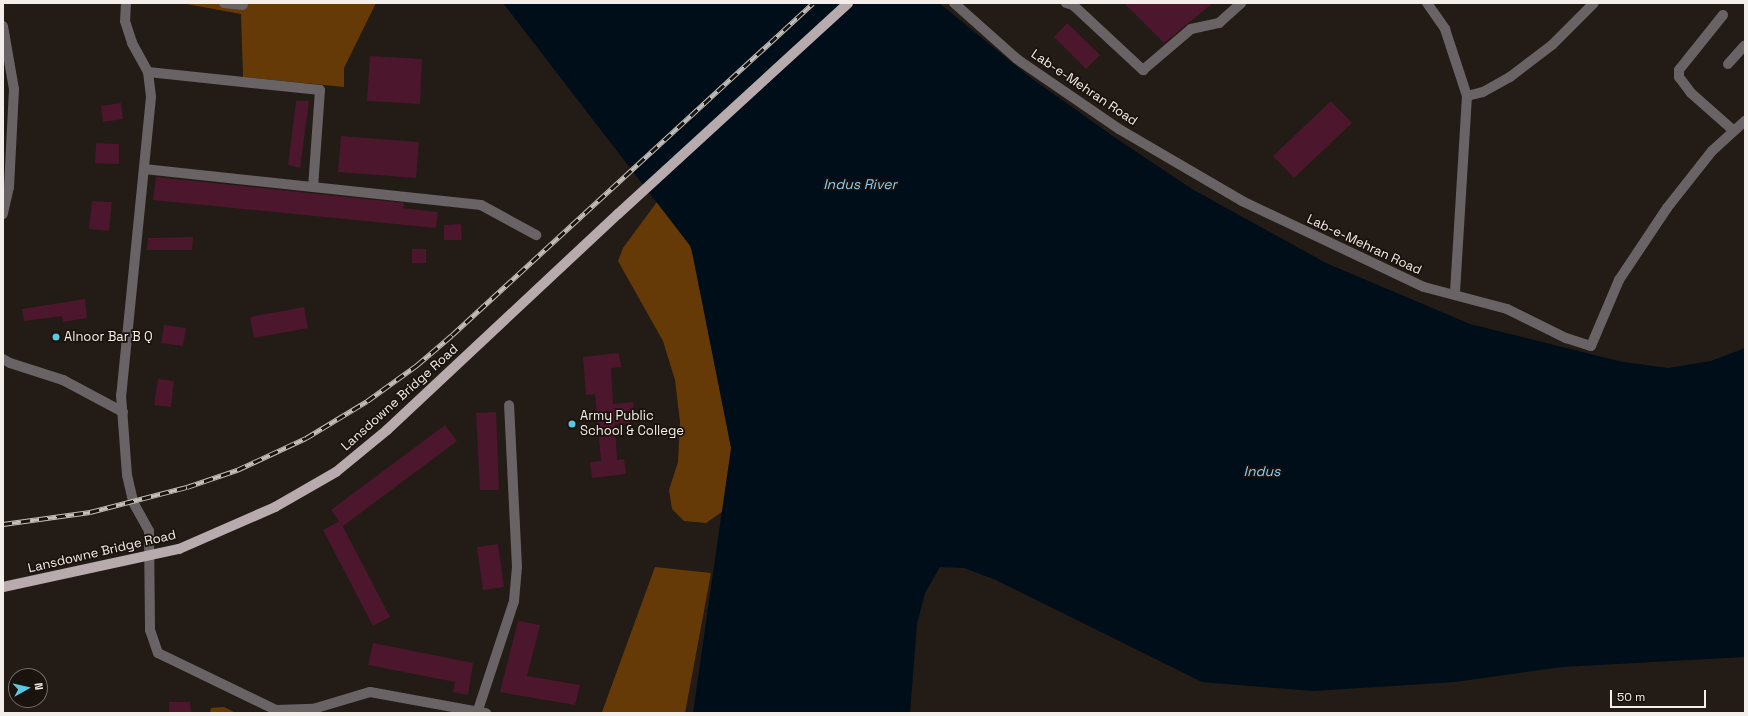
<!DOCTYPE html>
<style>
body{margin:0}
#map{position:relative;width:1748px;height:716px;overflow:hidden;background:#231b15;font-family:"Space Grotesk",sans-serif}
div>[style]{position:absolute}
.forest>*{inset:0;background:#663a07}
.water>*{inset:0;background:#000e19}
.building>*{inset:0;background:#4c162d}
.minor>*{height:10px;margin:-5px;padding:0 5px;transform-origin:5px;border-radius:5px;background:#696365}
.major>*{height:10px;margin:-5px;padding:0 5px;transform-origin:5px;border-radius:5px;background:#b8abae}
.rail>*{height:4.5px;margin-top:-2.25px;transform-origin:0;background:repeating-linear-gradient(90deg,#1a120c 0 9px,#c4beb9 0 18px);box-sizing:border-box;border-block:1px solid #c4beb9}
.dots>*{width:11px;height:11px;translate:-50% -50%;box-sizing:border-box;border:2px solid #1a120c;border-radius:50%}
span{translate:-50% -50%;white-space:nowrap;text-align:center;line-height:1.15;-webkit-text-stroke:3.5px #1a120c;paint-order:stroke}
.street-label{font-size:13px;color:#f4eeea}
.poi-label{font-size:13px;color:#f4eeea}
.left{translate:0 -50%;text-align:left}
.water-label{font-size:14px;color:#88cdf8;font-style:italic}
.frame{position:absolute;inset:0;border:4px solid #f4eeea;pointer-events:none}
.north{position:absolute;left:8px;top:668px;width:40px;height:40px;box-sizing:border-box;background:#1a120c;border:1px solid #716a65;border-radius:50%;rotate:82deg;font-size:11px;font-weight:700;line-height:16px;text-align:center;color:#f4eeea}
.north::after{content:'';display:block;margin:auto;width:14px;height:18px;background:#5ac8e5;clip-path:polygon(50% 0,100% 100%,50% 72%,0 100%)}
.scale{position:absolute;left:1610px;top:690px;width:96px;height:18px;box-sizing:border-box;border:2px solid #f4eeea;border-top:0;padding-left:5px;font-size:12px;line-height:14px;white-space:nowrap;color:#f4eeea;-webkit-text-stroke:3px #1a120c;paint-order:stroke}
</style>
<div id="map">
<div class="forest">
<div style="clip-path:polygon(181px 3px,376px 3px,344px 68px,344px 87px,243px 77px,241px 14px)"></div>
<div style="clip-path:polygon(668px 187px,734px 364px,733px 504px,706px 523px,684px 521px,672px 509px,669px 490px,678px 462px,680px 422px,675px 380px,663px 341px,618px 261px,623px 248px)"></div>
<div style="clip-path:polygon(655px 567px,711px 573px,685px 713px,593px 713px,602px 712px)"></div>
<div style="clip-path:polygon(224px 707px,236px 713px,210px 713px,211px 708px)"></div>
</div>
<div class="water">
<div style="clip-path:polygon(503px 3px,939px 3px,1031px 78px,1117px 139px,1192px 189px,1326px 263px,1470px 324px,1623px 362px,1668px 368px,1711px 361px,1745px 348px,1745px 657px,1562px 667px,1455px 682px,1313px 691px,1202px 682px,996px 580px,964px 568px,940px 567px,925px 593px,917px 624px,910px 713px,693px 713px,731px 448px,691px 247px)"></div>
</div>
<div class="building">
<div style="clip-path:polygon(1124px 3px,1213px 3px,1164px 43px)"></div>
<div style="clip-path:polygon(1067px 23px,1100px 55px,1086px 69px,1054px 37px)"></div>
<div style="clip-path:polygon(370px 56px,422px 59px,420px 104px,367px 101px)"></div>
<div style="clip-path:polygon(296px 101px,309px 101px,300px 168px,288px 165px)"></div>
<div style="clip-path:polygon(1331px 101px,1352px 123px,1294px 178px,1273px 156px)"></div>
<div style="clip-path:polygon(121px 103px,123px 119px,103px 122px,101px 106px)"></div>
<div style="clip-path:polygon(341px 136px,419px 142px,416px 178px,338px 172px)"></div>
<div style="clip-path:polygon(96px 143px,119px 144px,119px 164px,95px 163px)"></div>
<div style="clip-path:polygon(156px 177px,404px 203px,403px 208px,438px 212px,436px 228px,153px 200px)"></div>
<div style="clip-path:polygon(92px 201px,112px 202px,109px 231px,89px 229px)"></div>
<div style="clip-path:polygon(461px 224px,462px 240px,444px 240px,444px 225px)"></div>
<div style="clip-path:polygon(193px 237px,192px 250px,147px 250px,148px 238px)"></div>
<div style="clip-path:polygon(412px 249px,426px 249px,426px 263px,412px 263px)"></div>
<div style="clip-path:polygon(85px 299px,87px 318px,63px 322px,62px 316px,24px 321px,22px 309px)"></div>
<div style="clip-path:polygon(304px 307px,308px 328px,254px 338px,250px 317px)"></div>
<div style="clip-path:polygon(164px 325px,186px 328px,183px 346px,161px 343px)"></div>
<div style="clip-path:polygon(618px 353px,622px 367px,611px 368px,613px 404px,633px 402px,635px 422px,615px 425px,617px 460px,624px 459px,626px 474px,592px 478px,590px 462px,601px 461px,595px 394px,586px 395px,583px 357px)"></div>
<div style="clip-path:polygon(158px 379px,174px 381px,171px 407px,154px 405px)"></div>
<div style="clip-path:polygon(496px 412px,499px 490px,480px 490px,476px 413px)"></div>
<div style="clip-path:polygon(445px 425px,457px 441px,343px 526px,331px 510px)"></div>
<div style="clip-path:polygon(340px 521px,390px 617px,373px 626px,323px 530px)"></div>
<div style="clip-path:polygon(498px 544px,504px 587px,483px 590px,477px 547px)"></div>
<div style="clip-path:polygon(518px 621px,540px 625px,527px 676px,580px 685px,575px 705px,500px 692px)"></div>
<div style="clip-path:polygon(373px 643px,473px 663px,468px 695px,453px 692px,455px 682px,368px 665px)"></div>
<div style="clip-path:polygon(169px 702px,190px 702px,191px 713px,169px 713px)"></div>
</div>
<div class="minor">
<div style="left:126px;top:3px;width:18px;rotate:93deg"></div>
<div style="left:125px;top:21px;width:23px;rotate:72deg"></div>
<div style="left:132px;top:43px;width:33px;rotate:61deg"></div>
<div style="left:148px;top:72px;width:25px;rotate:83deg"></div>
<div style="left:151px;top:97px;width:300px;rotate:95.7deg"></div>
<div style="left:121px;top:395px;width:80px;rotate:85.7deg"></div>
<div style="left:127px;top:475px;width:28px;rotate:77deg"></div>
<div style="left:133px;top:502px;width:33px;rotate:61deg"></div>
<div style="left:149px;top:531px;width:99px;rotate:89.4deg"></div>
<div style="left:150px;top:630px;width:24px;rotate:71deg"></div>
<div style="left:158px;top:653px;width:131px;rotate:25.8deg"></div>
<div style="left:276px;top:710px;width:37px;rotate:-2deg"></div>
<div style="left:313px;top:709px;width:59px;rotate:-16.6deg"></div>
<div style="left:370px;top:692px;width:118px;rotate:10.3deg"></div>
<div style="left:224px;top:3px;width:19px;rotate:6deg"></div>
<div style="left:954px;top:3px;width:84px;rotate:41.6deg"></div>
<div style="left:1017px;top:59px;width:124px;rotate:34.5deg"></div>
<div style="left:1119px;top:129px;width:143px;rotate:30.3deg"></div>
<div style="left:1242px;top:201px;width:201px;rotate:25.3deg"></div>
<div style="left:1424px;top:287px;width:86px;rotate:14.8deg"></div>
<div style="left:1507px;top:309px;width:66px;rotate:26.2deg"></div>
<div style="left:1566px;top:338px;width:26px;rotate:18deg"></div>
<div style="left:1591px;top:346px;width:72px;rotate:-67deg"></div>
<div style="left:1619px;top:280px;width:87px;rotate:-56.3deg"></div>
<div style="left:1667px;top:208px;width:73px;rotate:-51.7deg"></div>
<div style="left:1712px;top:151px;width:45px;rotate:-42.3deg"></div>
<div style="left:1066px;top:3px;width:7px;rotate:16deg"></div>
<div style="left:1073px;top:5px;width:96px;rotate:42.9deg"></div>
<div style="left:1143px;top:70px;width:63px;rotate:-40.5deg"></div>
<div style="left:1191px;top:29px;width:29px;rotate:-12deg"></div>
<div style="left:1219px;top:23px;width:30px;rotate:-42deg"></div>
<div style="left:1427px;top:3px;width:32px;rotate:55deg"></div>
<div style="left:1445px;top:29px;width:71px;rotate:71.8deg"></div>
<div style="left:1467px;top:96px;width:199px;rotate:93.5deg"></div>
<div style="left:1723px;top:15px;width:70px;rotate:128.7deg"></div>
<div style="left:1679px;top:70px;width:7px;rotate:90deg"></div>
<div style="left:1679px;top:77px;width:20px;rotate:53deg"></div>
<div style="left:1691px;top:93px;width:57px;rotate:41.5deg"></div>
<div style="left:3px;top:26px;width:64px;rotate:80.1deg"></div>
<div style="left:14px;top:89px;width:98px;rotate:92.9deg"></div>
<div style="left:9px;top:187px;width:28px;rotate:103deg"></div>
<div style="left:1728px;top:64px;width:25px;rotate:-48deg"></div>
<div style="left:148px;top:72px;width:173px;rotate:6deg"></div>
<div style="left:320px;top:90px;width:97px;rotate:94.1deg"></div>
<div style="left:1467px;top:96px;width:16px;rotate:-14deg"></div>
<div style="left:1483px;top:92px;width:31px;rotate:-29deg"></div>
<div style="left:1510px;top:77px;width:53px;rotate:-37.3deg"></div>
<div style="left:1552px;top:45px;width:59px;rotate:-45deg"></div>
<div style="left:144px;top:169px;width:339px;rotate:6.1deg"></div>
<div style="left:481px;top:205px;width:63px;rotate:28.6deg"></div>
<div style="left:3px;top:359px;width:8px;rotate:30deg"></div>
<div style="left:10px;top:363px;width:56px;rotate:17.8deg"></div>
<div style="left:63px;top:380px;width:68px;rotate:28.1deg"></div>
<div style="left:478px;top:710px;width:115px;rotate:-71.7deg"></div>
<div style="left:514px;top:601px;width:34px;rotate:-85deg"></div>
<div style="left:517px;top:567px;width:162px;rotate:-92.8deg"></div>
</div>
<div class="major">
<div style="left:3px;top:587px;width:180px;rotate:-12.2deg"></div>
<div style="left:179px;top:549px;width:105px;rotate:-23.6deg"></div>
<div style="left:275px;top:507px;width:70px;rotate:-29.8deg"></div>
<div style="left:336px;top:472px;width:66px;rotate:-39.5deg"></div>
<div style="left:387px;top:430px;width:316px;rotate:-43.1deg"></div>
<div style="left:618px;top:214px;width:312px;rotate:-42.5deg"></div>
</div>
<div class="rail">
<div style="left:3px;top:524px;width:88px;rotate:-7.9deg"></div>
<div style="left:90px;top:512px;width:100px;rotate:-14.5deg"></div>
<div style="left:187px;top:487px;width:53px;rotate:-18.8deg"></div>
<div style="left:237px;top:470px;width:76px;rotate:-24.9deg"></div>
<div style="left:306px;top:438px;width:71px;rotate:-31.2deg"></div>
<div style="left:367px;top:401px;width:62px;rotate:-35.8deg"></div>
<div style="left:417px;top:365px;width:46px;rotate:-40.6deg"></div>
<div style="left:452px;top:335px;width:490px;rotate:-42.6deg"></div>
</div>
<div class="dots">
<div style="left:56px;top:337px;background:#5ac8e5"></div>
<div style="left:572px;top:424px;background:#5ac8e5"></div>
</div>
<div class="street-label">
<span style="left:1084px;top:88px;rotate:34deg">Lab-e-Mehran Road</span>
<span style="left:1364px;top:245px;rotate:25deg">Lab-e-Mehran Road</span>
<span style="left:400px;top:398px;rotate:-42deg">Lansdowne Bridge Road</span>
<span style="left:102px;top:552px;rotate:-13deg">Lansdowne Bridge Road</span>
</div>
<div class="poi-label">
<span class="left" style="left:64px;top:337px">Alnoor Bar B Q</span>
<span class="left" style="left:580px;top:424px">Army Public<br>School &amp; College</span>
</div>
<div class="water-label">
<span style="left:860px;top:184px">Indus River</span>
<span style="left:1262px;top:471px">Indus</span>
</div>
<div class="frame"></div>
<div class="north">N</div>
<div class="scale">50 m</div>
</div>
